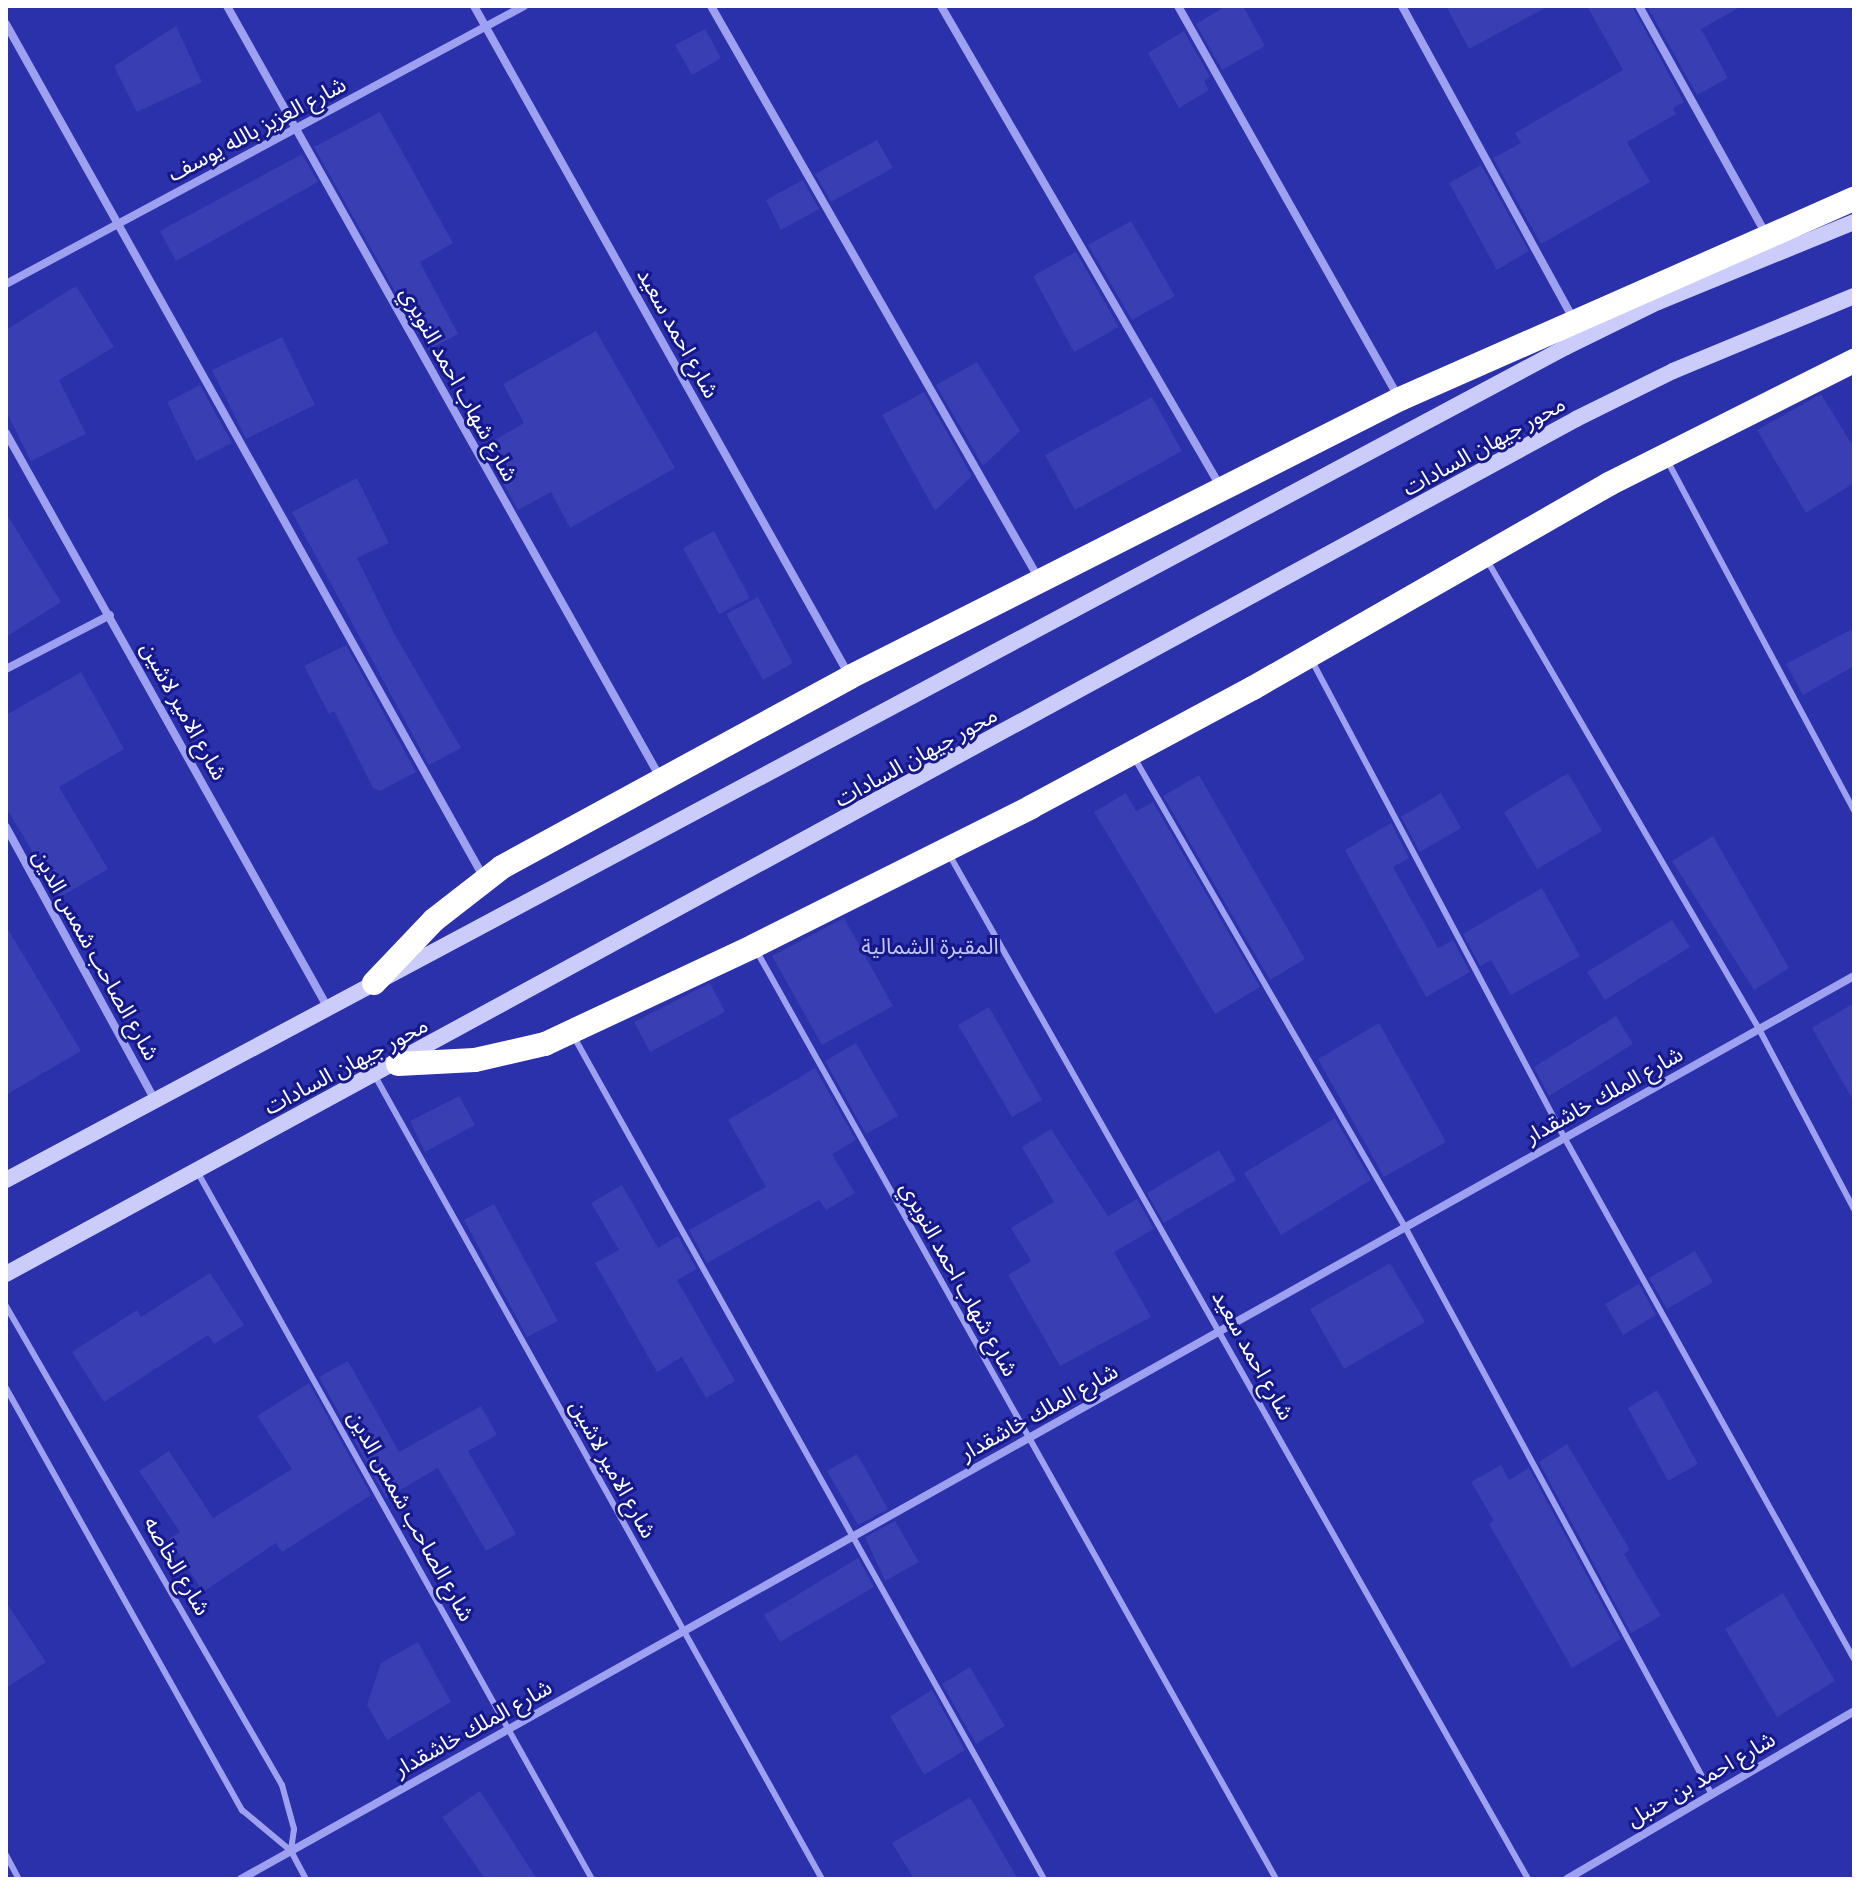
<!DOCTYPE html>
<meta charset="utf-8">
<style>
body{margin:0}
#map{position:relative;width:1860px;height:1885px;overflow:hidden;background:#15188a;font-family:"Fira Sans Condensed","Noto Sans Arabic",sans-serif}
div>[style]{position:absolute}
.green>*{inset:0;background:#2b30ab}
.building>*{inset:0;background:#393eb2}
.lane>*{height:6px;margin:-3px;padding:0 3px;transform-origin:3px;border-radius:3px;background:#9da1ef}
.street>*{height:8px;margin:-4px;padding:0 4px;transform-origin:4px;border-radius:4px;background:#9da1ef}
.secondary>*{height:16px;margin:-8px;padding:0 8px;transform-origin:8px;border-radius:8px;background:#cbccfa}
.highway>*{height:24px;margin:-12px;padding:0 12px;transform-origin:12px;border-radius:12px;background:#fff}
span{translate:-50% -50%;white-space:nowrap;text-align:center;line-height:1.15;-webkit-text-stroke:6px #15188a;paint-order:stroke}
.street-label{font-size:22px;color:#fff}
.park-label{font-size:22px;color:#c4c6fb}
.frame{position:absolute;inset:0;border:8px solid #fff;pointer-events:none}
</style>
<div id="map">
<div class="green">
<div style="clip-path:polygon(6px 6px,1850px 6px,1854px 15px,1854px 1879px,6px 1879px)"></div>
</div>
<div class="building">
<div style="clip-path:polygon(1226px 6px,1243px 6px,1265px 46px,1222px 70px,1196px 24px)"></div>
<div style="clip-path:polygon(1446px 6px,1549px 6px,1469px 49px)"></div>
<div style="clip-path:polygon(1587px 6px,1632px 6px,1684px 102px,1673px 108px,1676px 114px,1627px 142px,1650px 182px,1541px 244px,1493px 158px,1521px 143px,1515px 133px,1623px 70px)"></div>
<div style="clip-path:polygon(1647px 6px,1742px 6px,1701px 29px,1728px 78px,1697px 95px)"></div>
<div style="clip-path:polygon(176px 26px,202px 82px,137px 112px,114px 66px)"></div>
<div style="clip-path:polygon(705px 29px,721px 58px,692px 75px,675px 45px)"></div>
<div style="clip-path:polygon(1184px 31px,1210px 77px,1204px 81px,1209px 90px,1179px 108px,1148px 53px)"></div>
<div style="clip-path:polygon(380px 112px,453px 243px,420px 262px,458px 334px,428px 350px,314px 147px)"></div>
<div style="clip-path:polygon(877px 140px,893px 168px,831px 202px,815px 174px)"></div>
<div style="clip-path:polygon(302px 154px,318px 182px,176px 261px,160px 231px)"></div>
<div style="clip-path:polygon(1481px 165px,1529px 251px,1497px 270px,1449px 183px)"></div>
<div style="clip-path:polygon(803px 180px,819px 209px,781px 230px,766px 200px)"></div>
<div style="clip-path:polygon(1131px 221px,1175px 296px,1132px 320px,1088px 245px)"></div>
<div style="clip-path:polygon(1076px 252px,1119px 327px,1074px 352px,1033px 276px)"></div>
<div style="clip-path:polygon(76px 286px,114px 347px,59px 380px,86px 434px,31px 461px,6px 411px,6px 330px)"></div>
<div style="clip-path:polygon(596px 331px,675px 468px,570px 528px,551px 492px,518px 510px,483px 447px,524px 423px,503px 384px)"></div>
<div style="clip-path:polygon(282px 337px,315px 405px,246px 439px,212px 370px)"></div>
<div style="clip-path:polygon(977px 362px,1020px 431px,983px 466px,936px 385px)"></div>
<div style="clip-path:polygon(200px 385px,232px 443px,196px 461px,167px 402px)"></div>
<div style="clip-path:polygon(924px 392px,972px 476px,935px 511px,882px 415px)"></div>
<div style="clip-path:polygon(1821px 394px,1854px 448px,1854px 483px,1806px 513px,1757px 430px)"></div>
<div style="clip-path:polygon(1152px 397px,1182px 451px,1075px 510px,1045px 455px)"></div>
<div style="clip-path:polygon(357px 478px,389px 543px,357px 558px,395px 635px,461px 748px,429px 765px,292px 512px)"></div>
<div style="clip-path:polygon(6px 513px,61px 602px,6px 637px)"></div>
<div style="clip-path:polygon(714px 531px,750px 598px,719px 614px,683px 548px)"></div>
<div style="clip-path:polygon(758px 597px,793px 663px,763px 680px,726px 614px)"></div>
<div style="clip-path:polygon(1854px 628px,1854px 666px,1803px 695px,1786px 664px)"></div>
<div style="clip-path:polygon(346px 645px,416px 772px,380px 791px,373px 788px,334px 711px,329px 714px,304px 666px)"></div>
<div style="clip-path:polygon(81px 672px,124px 749px,59px 787px,108px 869px,60px 897px,6px 808px,6px 715px)"></div>
<div style="clip-path:polygon(1568px 773px,1602px 831px,1537px 869px,1504px 812px)"></div>
<div style="clip-path:polygon(1199px 775px,1305px 959px,1270px 980px,1163px 796px)"></div>
<div style="clip-path:polygon(1126px 793px,1136px 811px,1153px 802px,1260px 987px,1215px 1014px,1094px 812px)"></div>
<div style="clip-path:polygon(1441px 793px,1461px 828px,1420px 852px,1401px 817px)"></div>
<div style="clip-path:polygon(1391px 823px,1409px 858px,1393px 867px,1438px 948px,1453px 940px,1470px 972px,1426px 997px,1345px 850px)"></div>
<div style="clip-path:polygon(1713px 836px,1789px 968px,1754px 990px,1672px 861px)"></div>
<div style="clip-path:polygon(1542px 888px,1580px 956px,1511px 995px,1491px 960px,1480px 966px,1463px 934px)"></div>
<div style="clip-path:polygon(844px 918px,893px 1006px,822px 1045px,772px 956px)"></div>
<div style="clip-path:polygon(1672px 920px,1690px 947px,1605px 1000px,1587px 972px)"></div>
<div style="clip-path:polygon(6px 926px,81px 1051px,6px 1095px)"></div>
<div style="clip-path:polygon(710px 983px,725px 1012px,650px 1052px,634px 1022px)"></div>
<div style="clip-path:polygon(1854px 1003px,1854px 1102px,1812px 1028px)"></div>
<div style="clip-path:polygon(989px 1007px,1042px 1100px,1012px 1117px,958px 1025px)"></div>
<div style="clip-path:polygon(1616px 1016px,1633px 1044px,1549px 1096px,1534px 1067px)"></div>
<div style="clip-path:polygon(1379px 1023px,1446px 1142px,1384px 1177px,1318px 1059px)"></div>
<div style="clip-path:polygon(856px 1043px,898px 1116px,866px 1134px,825px 1061px)"></div>
<div style="clip-path:polygon(815px 1068px,856px 1140px,832px 1154px,855px 1193px,826px 1210px,819px 1200px,707px 1263px,689px 1230px,766px 1187px,728px 1120px)"></div>
<div style="clip-path:polygon(459px 1096px,475px 1125px,425px 1152px,410px 1121px)"></div>
<div style="clip-path:polygon(1335px 1118px,1371px 1180px,1281px 1235px,1244px 1173px)"></div>
<div style="clip-path:polygon(1051px 1129px,1108px 1216px,1137px 1199px,1154px 1229px,1114px 1252px,1151px 1317px,1060px 1366px,1008px 1275px,1031px 1261px,1011px 1228px,1054px 1202px,1022px 1147px)"></div>
<div style="clip-path:polygon(1219px 1150px,1236px 1180px,1164px 1223px,1147px 1193px)"></div>
<div style="clip-path:polygon(622px 1185px,658px 1248px,678px 1236px,697px 1269px,677px 1280px,735px 1381px,706px 1398px,682px 1357px,657px 1372px,595px 1263px,619px 1250px,591px 1203px)"></div>
<div style="clip-path:polygon(494px 1204px,558px 1321px,527px 1337px,464px 1220px)"></div>
<div style="clip-path:polygon(1695px 1251px,1713px 1282px,1667px 1309px,1649px 1278px)"></div>
<div style="clip-path:polygon(1390px 1263px,1425px 1322px,1344px 1369px,1310px 1309px)"></div>
<div style="clip-path:polygon(210px 1273px,244px 1325px,214px 1344px,208px 1335px,104px 1402px,72px 1352px,137px 1310px,141px 1317px)"></div>
<div style="clip-path:polygon(1639px 1284px,1656px 1315px,1623px 1335px,1605px 1304px)"></div>
<div style="clip-path:polygon(348px 1361px,399px 1452px,481px 1406px,497px 1435px,468px 1451px,516px 1534px,486px 1551px,438px 1468px,386px 1498px,319px 1377px)"></div>
<div style="clip-path:polygon(309px 1383px,371px 1495px,282px 1552px,276px 1543px,203px 1592px,169px 1539px,180px 1532px,139px 1471px,169px 1451px,213px 1518px,292px 1469px,257px 1416px)"></div>
<div style="clip-path:polygon(1657px 1390px,1698px 1464px,1668px 1481px,1628px 1408px)"></div>
<div style="clip-path:polygon(1567px 1444px,1630px 1550px,1624px 1554px,1661px 1616px,1631px 1633px,1539px 1462px)"></div>
<div style="clip-path:polygon(857px 1454px,888px 1509px,858px 1525px,827px 1471px)"></div>
<div style="clip-path:polygon(1501px 1465px,1509px 1480px,1529px 1468px,1621px 1639px,1572px 1668px,1489px 1524px,1494px 1521px,1471px 1482px)"></div>
<div style="clip-path:polygon(895px 1521px,919px 1562px,885px 1581px,865px 1537px)"></div>
<div style="clip-path:polygon(858px 1558px,874px 1587px,780px 1642px,764px 1615px)"></div>
<div style="clip-path:polygon(1783px 1593px,1835px 1681px,1777px 1717px,1725px 1629px)"></div>
<div style="clip-path:polygon(6px 1602px,46px 1662px,6px 1688px)"></div>
<div style="clip-path:polygon(418px 1642px,451px 1702px,387px 1740px,367px 1705px,381px 1663px)"></div>
<div style="clip-path:polygon(970px 1667px,1005px 1726px,976px 1744px,942px 1684px)"></div>
<div style="clip-path:polygon(932px 1690px,965px 1750px,924px 1775px,890px 1716px)"></div>
<div style="clip-path:polygon(480px 1791px,537px 1879px,485px 1879px,442px 1817px)"></div>
<div style="clip-path:polygon(970px 1797px,1018px 1879px,914px 1879px,892px 1843px)"></div>
</div>
<div class="lane">
<div style="left:1668px;top:462px;width:395px;rotate:61.9deg"></div>
<div style="left:1488px;top:562px;width:540px;rotate:59.87deg"></div>
<div style="left:1759px;top:1029px;width:204px;rotate:62.2deg"></div>
<div style="left:1312px;top:661px;width:539px;rotate:62.1deg"></div>
<div style="left:1564px;top:1137px;width:597px;rotate:60.95deg"></div>
<div style="left:1135px;top:759px;width:540px;rotate:60.02deg"></div>
<div style="left:1405px;top:1227px;width:643px;rotate:61.6deg"></div>
<div style="left:950px;top:856px;width:1175px;rotate:60.53deg"></div>
<div style="left:756px;top:950px;width:1065px;rotate:60.76deg"></div>
<div style="left:574px;top:1037px;width:964px;rotate:60.83deg"></div>
<div style="left:375px;top:1076px;width:919px;rotate:60.9deg"></div>
<div style="left:198px;top:1173px;width:808px;rotate:60.84deg"></div>
<div style="left:6px;top:1306px;width:553px;rotate:60.05deg"></div>
<div style="left:282px;top:1785px;width:46px;rotate:74.7deg"></div>
<div style="left:294px;top:1829px;width:22px;rotate:98deg"></div>
<div style="left:6px;top:1388px;width:484px;rotate:60.8deg"></div>
<div style="left:242px;top:1810px;width:64px;rotate:39.9deg"></div>
<div style="left:291px;top:1851px;width:32px;rotate:62deg"></div>
<div style="left:6px;top:1855px;width:27px;rotate:62deg"></div>
</div>
<div class="street">
<div style="left:227px;top:6px;width:887px;rotate:60.69deg"></div>
<div style="left:474px;top:6px;width:767px;rotate:60.73deg"></div>
<div style="left:711px;top:6px;width:660px;rotate:60.21deg"></div>
<div style="left:941px;top:6px;width:555px;rotate:59.83deg"></div>
<div style="left:1178px;top:6px;width:446px;rotate:60.6deg"></div>
<div style="left:1402px;top:6px;width:356px;rotate:61.3deg"></div>
<div style="left:1639px;top:6px;width:261px;rotate:60.9deg"></div>
<div style="left:6px;top:24px;width:979px;rotate:60.76deg"></div>
<div style="left:6px;top:284px;width:588px;rotate:-28.22deg"></div>
<div style="left:6px;top:433px;width:659px;rotate:60.75deg"></div>
<div style="left:6px;top:669px;width:117px;rotate:-27.4deg"></div>
<div style="left:6px;top:827px;width:311px;rotate:61.4deg"></div>
<div style="left:241px;top:1879px;width:1849px;rotate:-29.24deg"></div>
<div style="left:1567px;top:1879px;width:333px;rotate:-30.3deg"></div>
</div>
<div class="secondary">
<div style="left:6px;top:1180px;width:1768px;rotate:-28.1deg"></div>
<div style="left:1566px;top:347px;width:102px;rotate:-26.1deg"></div>
<div style="left:1658px;top:302px;width:212px;rotate:-22.2deg"></div>
<div style="left:6px;top:1274px;width:1788px;rotate:-28.57deg"></div>
<div style="left:1576px;top:419px;width:108px;rotate:-26.3deg"></div>
<div style="left:1673px;top:371px;width:196px;rotate:-22.5deg"></div>
</div>
<div class="highway">
<div style="left:374px;top:983px;width:87px;rotate:-46.4deg"></div>
<div style="left:434px;top:920px;width:86px;rotate:-37.9deg"></div>
<div style="left:502px;top:867px;width:396px;rotate:-28.6deg"></div>
<div style="left:850px;top:677px;width:616px;rotate:-26.81deg"></div>
<div style="left:1400px;top:399px;width:496px;rotate:-23.8deg"></div>
<div style="left:398px;top:1064px;width:77px;rotate:-3deg"></div>
<div style="left:475px;top:1060px;width:72px;rotate:-12.9deg"></div>
<div style="left:545px;top:1044px;width:231px;rotate:-25.1deg"></div>
<div style="left:754px;top:946px;width:310px;rotate:-26.6deg"></div>
<div style="left:1031px;top:807px;width:252px;rotate:-28.2deg"></div>
<div style="left:1253px;top:688px;width:410px;rotate:-29.8deg"></div>
<div style="left:1609px;top:484px;width:274px;rotate:-26.7deg"></div>
</div>
<div class="street-label">
<span style="left:257px;top:129px;rotate:-28deg">شارع العزيز بالله يوسف</span>
<span style="left:678px;top:333px;rotate:61deg">شارع احمد سعيد</span>
<span style="left:459px;top:384px;rotate:61deg">شارع شهاب احمد النويري</span>
<span style="left:1484px;top:446px;rotate:-29deg">محور جيهان السادات</span>
<span style="left:184px;top:711px;rotate:61deg">شارع الامير لاشين</span>
<span style="left:916px;top:757px;rotate:-29deg">محور جيهان السادات</span>
<span style="left:96px;top:955px;rotate:61deg">شارع الصاحب شمس الدين</span>
<span style="left:346px;top:1066px;rotate:-28deg">محور جيهان السادات</span>
<span style="left:1604px;top:1095px;rotate:-29deg">شارع الملك خاشقدار</span>
<span style="left:959px;top:1279px;rotate:61deg">شارع شهاب احمد النويري</span>
<span style="left:1253px;top:1355px;rotate:61deg">شارع احمد سعيد</span>
<span style="left:1039px;top:1412px;rotate:-29deg">شارع الملك خاشقدار</span>
<span style="left:613px;top:1469px;rotate:61deg">شارع الامير لاشين</span>
<span style="left:411px;top:1516px;rotate:61deg">شارع الصاحب شمس الدين</span>
<span style="left:177px;top:1566px;rotate:60deg">شارع الخاصه</span>
<span style="left:473px;top:1728px;rotate:-29deg">شارع الملك خاشقدار</span>
<span style="left:1701px;top:1779px;rotate:-30deg">شارع احمد بن حنبل</span>
</div>
<div class="park-label">
<span style="left:930px;top:947px">المقبرة الشمالية</span>
</div>
<div class="frame"></div>
</div>
